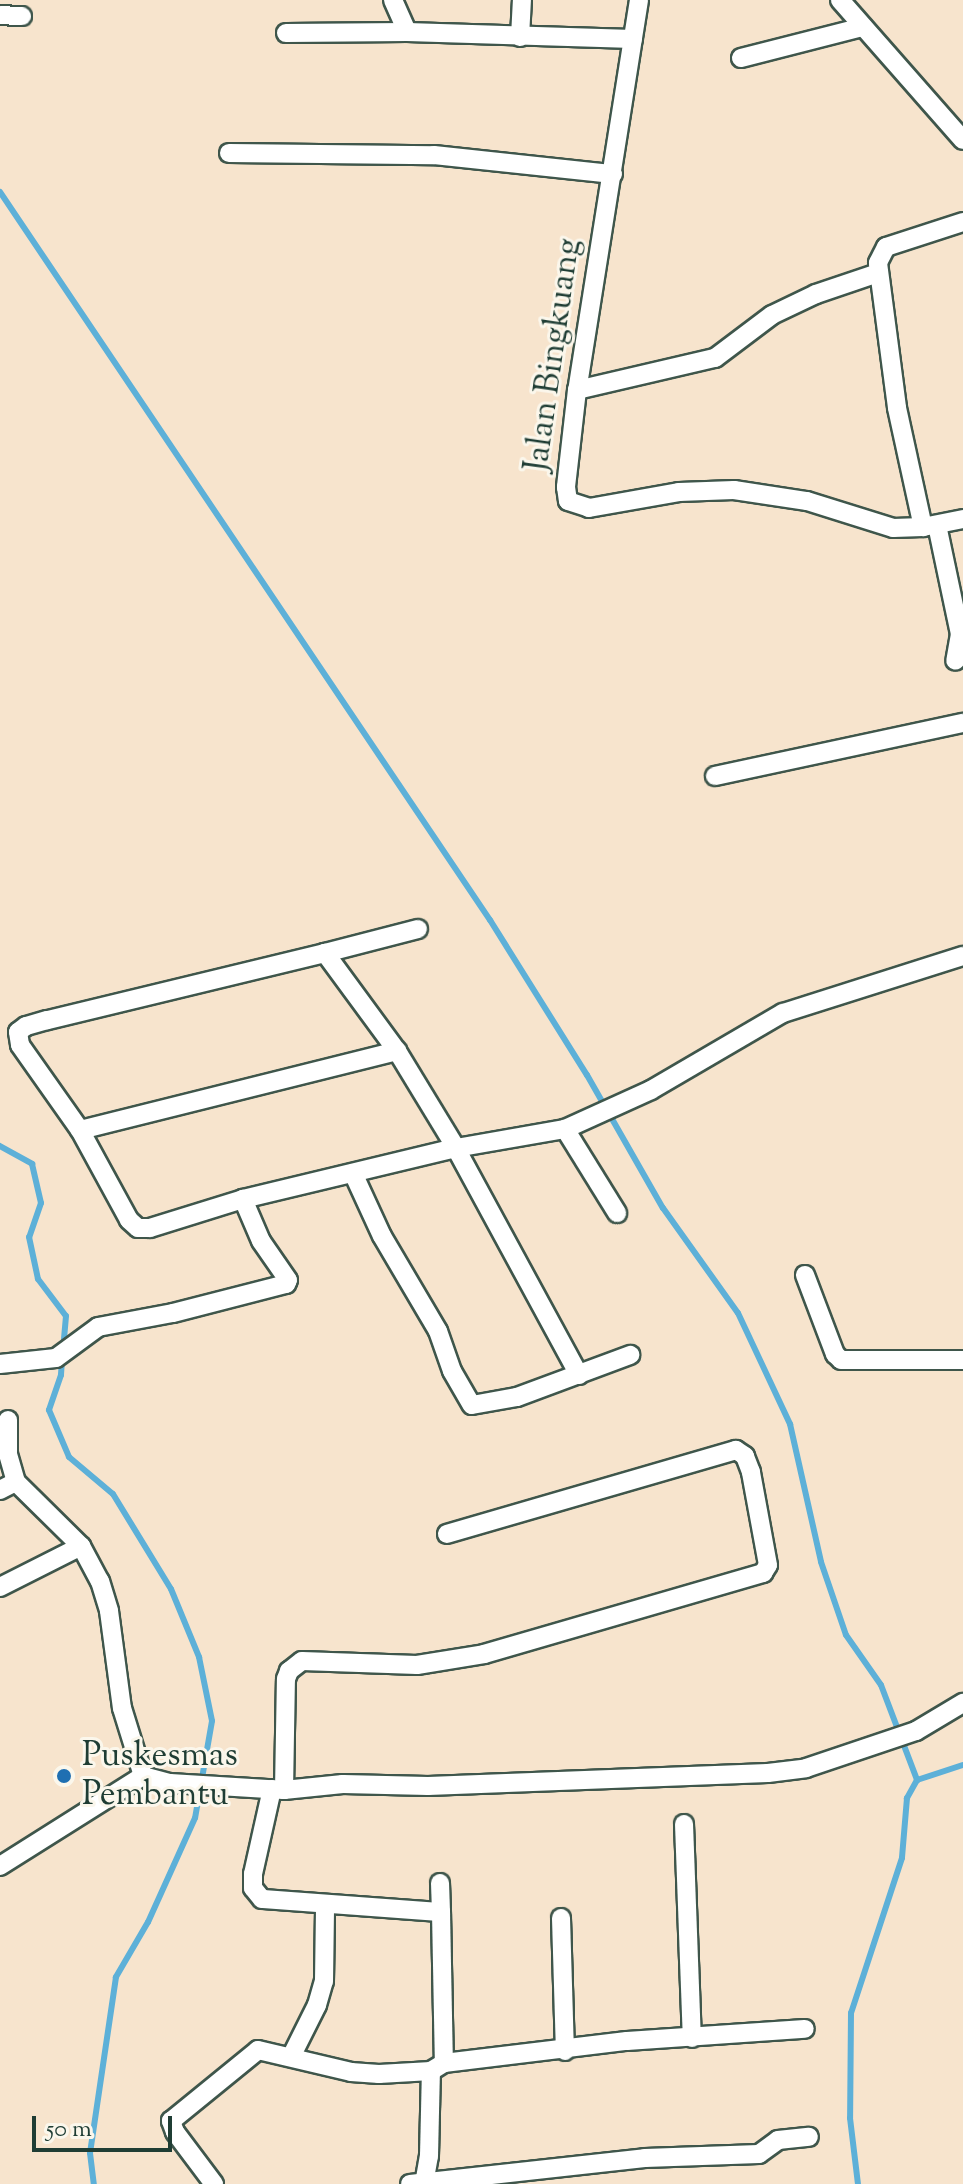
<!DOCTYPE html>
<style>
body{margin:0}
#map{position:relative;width:963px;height:2184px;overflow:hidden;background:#f7e4cd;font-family:"Sorts Mill Goudy",serif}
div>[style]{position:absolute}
.stream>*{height:6px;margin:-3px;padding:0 3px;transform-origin:3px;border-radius:3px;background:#5db0d8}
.roads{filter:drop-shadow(2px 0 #3f564b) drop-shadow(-2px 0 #3f564b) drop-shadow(0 2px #3f564b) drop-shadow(0 -2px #3f564b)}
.minor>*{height:18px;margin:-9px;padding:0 9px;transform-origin:9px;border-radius:9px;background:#fff}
.dots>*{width:22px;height:22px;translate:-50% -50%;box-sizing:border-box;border:4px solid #fbf7ec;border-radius:50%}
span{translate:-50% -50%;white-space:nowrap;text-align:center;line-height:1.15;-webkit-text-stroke:6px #fbf7ec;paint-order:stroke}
.street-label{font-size:34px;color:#1f3d34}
.poi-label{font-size:34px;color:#1f3d34}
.left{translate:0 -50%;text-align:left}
.scale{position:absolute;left:32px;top:2116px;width:140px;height:36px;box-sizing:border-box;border:4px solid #1f3d34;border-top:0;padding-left:10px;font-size:24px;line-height:28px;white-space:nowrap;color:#1f3d34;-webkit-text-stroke:6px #fbf7ec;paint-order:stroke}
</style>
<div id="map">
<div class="stream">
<div style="left:0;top:192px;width:878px;rotate:56.06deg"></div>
<div style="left:490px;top:920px;width:183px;rotate:58deg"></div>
<div style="left:587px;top:1075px;width:153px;rotate:60.3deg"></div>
<div style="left:663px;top:1208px;width:129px;rotate:54.5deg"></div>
<div style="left:738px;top:1313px;width:123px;rotate:64.9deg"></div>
<div style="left:790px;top:1424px;width:141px;rotate:77.3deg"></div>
<div style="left:821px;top:1562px;width:77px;rotate:71.1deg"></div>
<div style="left:846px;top:1635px;width:61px;rotate:55deg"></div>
<div style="left:881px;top:1685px;width:102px;rotate:69.2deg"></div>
<div style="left:917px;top:1780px;width:21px;rotate:119deg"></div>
<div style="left:907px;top:1798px;width:60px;rotate:94.8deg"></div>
<div style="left:902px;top:1858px;width:163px;rotate:108.2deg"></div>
<div style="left:851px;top:2013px;width:105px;rotate:90.5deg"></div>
<div style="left:850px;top:2118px;width:66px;rotate:83.1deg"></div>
<div style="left:0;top:1146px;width:37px;rotate:29deg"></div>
<div style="left:32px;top:1164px;width:40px;rotate:77deg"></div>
<div style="left:41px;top:1203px;width:36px;rotate:109deg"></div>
<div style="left:29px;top:1237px;width:43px;rotate:77.9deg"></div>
<div style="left:38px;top:1279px;width:46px;rotate:52.9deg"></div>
<div style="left:66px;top:1316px;width:33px;rotate:95deg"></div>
<div style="left:62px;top:1360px;width:15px;rotate:94deg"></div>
<div style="left:61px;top:1375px;width:37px;rotate:109deg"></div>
<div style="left:49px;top:1410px;width:51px;rotate:66.9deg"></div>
<div style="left:69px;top:1457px;width:57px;rotate:40.1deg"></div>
<div style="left:113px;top:1494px;width:111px;rotate:58.6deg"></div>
<div style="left:171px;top:1589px;width:74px;rotate:67.6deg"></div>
<div style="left:199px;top:1657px;width:65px;rotate:78.5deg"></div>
<div style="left:212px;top:1721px;width:98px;rotate:99.9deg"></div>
<div style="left:195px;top:1818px;width:114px;rotate:114.3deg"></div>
<div style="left:148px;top:1922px;width:64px;rotate:120.2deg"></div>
<div style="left:116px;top:1977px;width:178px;rotate:98.4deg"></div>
<div style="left:90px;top:2153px;width:31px;rotate:83deg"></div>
<div style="left:917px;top:1780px;width:48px;rotate:-18.1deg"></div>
</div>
<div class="roads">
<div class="minor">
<div style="left:393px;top:0;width:35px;rotate:66deg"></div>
<div style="left:639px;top:0;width:395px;rotate:99deg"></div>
<div style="left:577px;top:390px;width:98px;rotate:96.5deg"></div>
<div style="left:566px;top:487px;width:14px;rotate:82deg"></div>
<div style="left:568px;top:501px;width:22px;rotate:18deg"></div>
<div style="left:589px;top:508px;width:91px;rotate:-10.1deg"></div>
<div style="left:679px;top:492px;width:55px;rotate:-2.1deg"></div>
<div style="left:734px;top:490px;width:74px;rotate:8.6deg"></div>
<div style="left:807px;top:501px;width:90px;rotate:17.4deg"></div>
<div style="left:893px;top:528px;width:30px;rotate:-2deg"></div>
<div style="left:840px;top:0;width:186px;rotate:48.7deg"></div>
<div style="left:0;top:15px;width:22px;rotate:3deg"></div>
<div style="left:286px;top:33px;width:121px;rotate:-0.5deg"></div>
<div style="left:407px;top:32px;width:226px;rotate:1.8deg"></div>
<div style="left:520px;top:37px;width:37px;rotate:-87deg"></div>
<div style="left:741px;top:58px;width:126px;rotate:-14.3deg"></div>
<div style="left:229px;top:153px;width:205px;rotate:0.6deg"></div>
<div style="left:434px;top:155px;width:180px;rotate:6.1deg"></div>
<div style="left:963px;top:222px;width:81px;rotate:162deg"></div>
<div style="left:886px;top:247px;width:18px;rotate:117deg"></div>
<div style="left:878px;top:263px;width:146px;rotate:82.5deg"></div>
<div style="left:897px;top:408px;width:122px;rotate:77.7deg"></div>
<div style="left:923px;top:527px;width:41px;rotate:-11.3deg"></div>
<div style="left:577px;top:390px;width:142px;rotate:-13.1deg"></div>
<div style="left:715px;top:358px;width:71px;rotate:-37deg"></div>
<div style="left:772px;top:315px;width:49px;rotate:-25.5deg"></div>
<div style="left:816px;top:294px;width:65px;rotate:-18.7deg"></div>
<div style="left:937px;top:525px;width:111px;rotate:78.1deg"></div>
<div style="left:960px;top:634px;width:27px;rotate:100deg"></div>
<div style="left:715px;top:776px;width:254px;rotate:-12.1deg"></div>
<div style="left:325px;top:953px;width:96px;rotate:-14.5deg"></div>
<div style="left:565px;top:1129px;width:99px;rotate:58.2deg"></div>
<div style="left:80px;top:1130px;width:327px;rotate:-14deg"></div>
<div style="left:353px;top:1173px;width:69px;rotate:65.3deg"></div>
<div style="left:382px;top:1236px;width:110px;rotate:59.5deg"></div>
<div style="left:438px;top:1331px;width:42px;rotate:70.7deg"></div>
<div style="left:452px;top:1371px;width:39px;rotate:60deg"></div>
<div style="left:472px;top:1405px;width:46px;rotate:-10.1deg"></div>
<div style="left:517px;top:1397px;width:121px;rotate:-20.4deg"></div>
<div style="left:805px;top:1275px;width:85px;rotate:69.2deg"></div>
<div style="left:835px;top:1354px;width:8px;rotate:45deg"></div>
<div style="left:841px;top:1360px;width:122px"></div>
<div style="left:0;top:1364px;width:56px;rotate:-6.1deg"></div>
<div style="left:56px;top:1358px;width:52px;rotate:-36.4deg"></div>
<div style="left:98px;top:1327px;width:76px;rotate:-10.6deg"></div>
<div style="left:173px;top:1313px;width:117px;rotate:-14.4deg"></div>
<div style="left:286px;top:1284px;width:4px;rotate:-63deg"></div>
<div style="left:288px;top:1280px;width:47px;rotate:-124.7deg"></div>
<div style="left:261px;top:1241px;width:46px;rotate:-113.2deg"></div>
<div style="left:579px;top:1375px;width:258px;rotate:-118.5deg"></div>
<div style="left:456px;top:1148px;width:114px;rotate:-121.3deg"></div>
<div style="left:397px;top:1051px;width:122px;rotate:-126.3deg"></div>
<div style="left:325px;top:953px;width:286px;rotate:166.4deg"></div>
<div style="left:47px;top:1020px;width:22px;rotate:164deg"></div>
<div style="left:26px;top:1026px;width:10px;rotate:143deg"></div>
<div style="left:18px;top:1032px;width:13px;rotate:81deg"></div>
<div style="left:20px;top:1045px;width:104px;rotate:54.8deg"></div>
<div style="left:80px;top:1130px;width:102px;rotate:61.4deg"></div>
<div style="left:129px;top:1220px;width:12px;rotate:42deg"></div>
<div style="left:138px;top:1228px;width:12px"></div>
<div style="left:150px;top:1228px;width:97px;rotate:-17.3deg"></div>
<div style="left:243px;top:1199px;width:219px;rotate:-13.5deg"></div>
<div style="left:456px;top:1148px;width:111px;rotate:-9.9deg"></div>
<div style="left:565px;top:1129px;width:94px;rotate:-24.4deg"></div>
<div style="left:651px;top:1090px;width:153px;rotate:-30.3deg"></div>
<div style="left:783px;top:1013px;width:189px;rotate:-17.6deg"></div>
<div style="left:16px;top:1482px;width:91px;rotate:44.6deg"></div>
<div style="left:81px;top:1546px;width:40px;rotate:62deg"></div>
<div style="left:100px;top:1581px;width:31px;rotate:73deg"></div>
<div style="left:109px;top:1611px;width:98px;rotate:82.4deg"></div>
<div style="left:122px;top:1708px;width:71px;rotate:72.8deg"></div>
<div style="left:0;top:1490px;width:18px;rotate:-27deg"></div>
<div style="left:16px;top:1482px;width:29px;rotate:-106deg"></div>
<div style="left:8px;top:1454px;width:34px;rotate:-90deg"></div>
<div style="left:0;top:1587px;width:91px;rotate:-26.8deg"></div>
<div style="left:272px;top:1789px;width:87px;rotate:102.6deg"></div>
<div style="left:253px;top:1874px;width:14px;rotate:90deg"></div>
<div style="left:253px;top:1888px;width:14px;rotate:51deg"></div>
<div style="left:262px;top:1899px;width:179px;rotate:4.2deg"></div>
<div style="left:441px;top:1912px;width:151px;rotate:88.9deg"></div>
<div style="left:284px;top:1790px;width:111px;rotate:-89deg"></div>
<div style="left:286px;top:1679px;width:9px;rotate:-69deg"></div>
<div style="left:289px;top:1671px;width:16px;rotate:-38deg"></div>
<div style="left:302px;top:1661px;width:115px;rotate:2deg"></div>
<div style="left:417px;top:1665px;width:68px;rotate:-9.3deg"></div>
<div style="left:484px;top:1654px;width:291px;rotate:-16.2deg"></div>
<div style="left:763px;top:1573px;width:9px;rotate:-58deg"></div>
<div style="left:768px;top:1565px;width:95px;rotate:-100.4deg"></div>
<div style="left:751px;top:1472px;width:17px;rotate:-111deg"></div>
<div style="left:745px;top:1456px;width:11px;rotate:-146deg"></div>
<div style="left:736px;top:1450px;width:301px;rotate:163.8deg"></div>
<div style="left:684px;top:1824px;width:214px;rotate:87.9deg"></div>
<div style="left:0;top:1866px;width:169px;rotate:-32.2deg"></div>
<div style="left:143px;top:1776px;width:28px;rotate:15deg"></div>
<div style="left:170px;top:1783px;width:114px;rotate:3.5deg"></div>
<div style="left:284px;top:1790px;width:59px;rotate:-5.8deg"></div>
<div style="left:343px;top:1784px;width:85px;rotate:1.3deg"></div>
<div style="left:428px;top:1786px;width:340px;rotate:-2.2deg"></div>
<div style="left:768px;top:1773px;width:38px;rotate:-7deg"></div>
<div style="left:806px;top:1768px;width:116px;rotate:-18.6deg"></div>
<div style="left:916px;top:1731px;width:55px;rotate:-30.8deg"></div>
<div style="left:440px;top:1883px;width:29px;rotate:88deg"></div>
<div style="left:561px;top:1918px;width:133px;rotate:88.3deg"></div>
<div style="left:291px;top:2057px;width:58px;rotate:-63.4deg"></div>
<div style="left:317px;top:2005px;width:25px;rotate:-74deg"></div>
<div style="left:324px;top:1981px;width:76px;rotate:-89.2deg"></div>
<div style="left:214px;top:2184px;width:65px;rotate:-126.9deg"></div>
<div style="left:175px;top:2132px;width:12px;rotate:-110deg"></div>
<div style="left:171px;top:2121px;width:112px;rotate:-39.2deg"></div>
<div style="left:258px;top:2050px;width:96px;rotate:13.3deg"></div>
<div style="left:351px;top:2072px;width:28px;rotate:4deg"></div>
<div style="left:379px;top:2074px;width:52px;rotate:-3.3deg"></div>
<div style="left:431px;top:2071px;width:15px;rotate:-32deg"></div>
<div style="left:444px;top:2063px;width:184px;rotate:-6.9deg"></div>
<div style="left:627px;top:2041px;width:178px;rotate:-3.9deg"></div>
<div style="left:410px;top:2184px;width:236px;rotate:-6.3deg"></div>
<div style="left:645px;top:2158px;width:114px;rotate:-2deg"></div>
<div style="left:759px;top:2154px;width:24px;rotate:-36deg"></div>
<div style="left:778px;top:2140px;width:31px;rotate:-6deg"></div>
<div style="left:424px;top:2184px;width:28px;rotate:-80deg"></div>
<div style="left:429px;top:2156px;width:85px;rotate:-88.7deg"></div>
</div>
</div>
<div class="dots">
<div style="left:64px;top:1776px;background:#1f6fb2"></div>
</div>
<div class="street-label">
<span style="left:554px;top:355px;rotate:-82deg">Jalan Bingkuang</span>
</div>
<div class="poi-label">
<span class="left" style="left:82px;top:1776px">Puskesmas<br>Pembantu</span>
</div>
<div class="scale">50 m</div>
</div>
